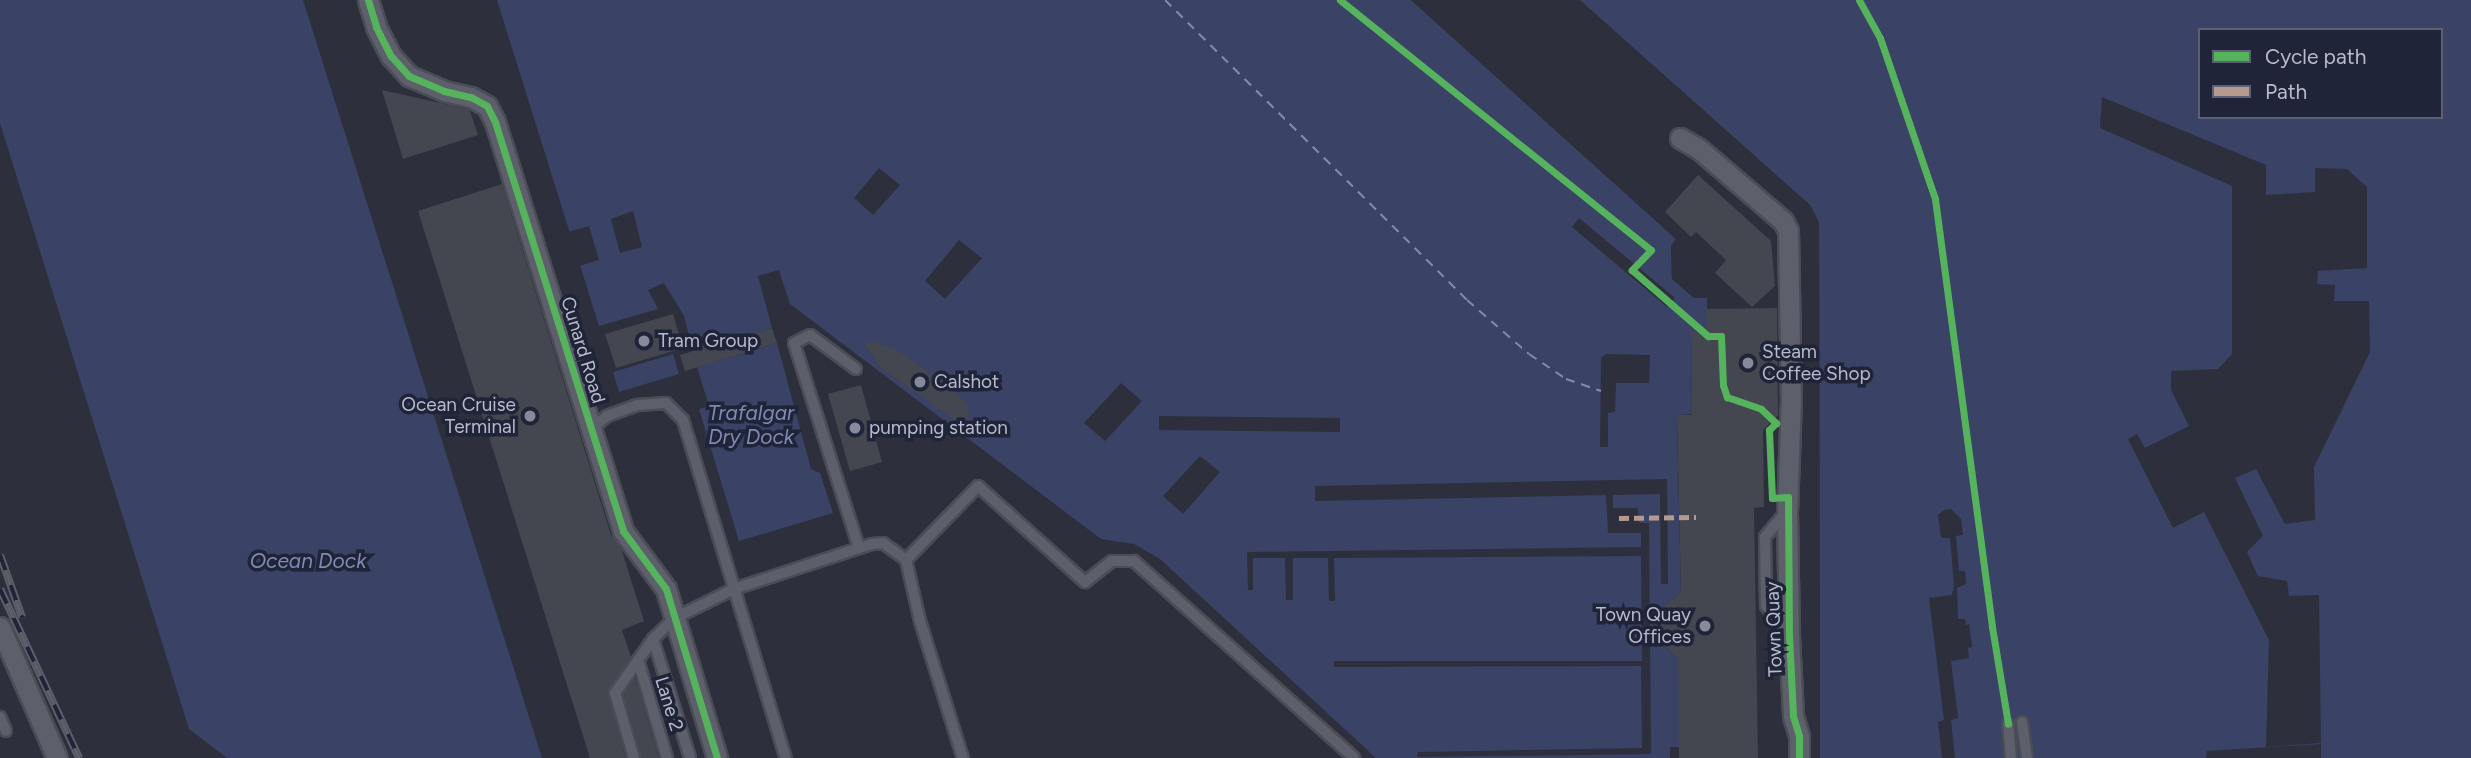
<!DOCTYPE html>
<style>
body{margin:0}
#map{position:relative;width:2471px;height:758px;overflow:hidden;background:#2d303c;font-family:Figtree,sans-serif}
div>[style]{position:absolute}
.water>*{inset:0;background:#3a4265}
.pier>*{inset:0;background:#2d303c}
.ferry>*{height:2px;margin-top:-1px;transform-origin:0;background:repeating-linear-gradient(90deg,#808ab2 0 9px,transparent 0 16px)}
.building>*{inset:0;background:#444650}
.roads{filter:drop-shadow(2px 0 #4b4d56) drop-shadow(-2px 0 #4b4d56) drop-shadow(0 2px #4b4d56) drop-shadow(0 -2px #4b4d56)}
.service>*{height:10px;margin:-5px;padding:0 5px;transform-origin:5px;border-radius:5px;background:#5d606a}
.minor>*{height:19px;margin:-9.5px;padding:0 9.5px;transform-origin:9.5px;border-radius:9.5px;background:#5d606a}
.rail>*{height:8px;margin-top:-4px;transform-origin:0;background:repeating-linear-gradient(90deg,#202438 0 16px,#5c5e68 0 32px);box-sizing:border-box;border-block:2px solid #5c5e68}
.quiet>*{height:5px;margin-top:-2.5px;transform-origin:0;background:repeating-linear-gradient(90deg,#b69a8f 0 10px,transparent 0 15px)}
.cycleway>*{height:7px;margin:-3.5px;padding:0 3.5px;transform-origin:3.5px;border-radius:3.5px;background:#56b35d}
.dots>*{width:19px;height:19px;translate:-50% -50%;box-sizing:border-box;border:4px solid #202438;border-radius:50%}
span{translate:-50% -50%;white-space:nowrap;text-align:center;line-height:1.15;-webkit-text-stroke:7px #202438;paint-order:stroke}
.poi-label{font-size:19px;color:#b8bbcc}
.left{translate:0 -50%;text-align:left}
.right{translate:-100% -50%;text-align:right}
.street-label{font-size:19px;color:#b8bbcc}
.water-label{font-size:21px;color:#808ab2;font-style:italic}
.legend{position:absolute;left:2198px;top:28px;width:245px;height:91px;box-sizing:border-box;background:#202438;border:2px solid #5d6073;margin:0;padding:9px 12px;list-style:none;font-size:21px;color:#b8bbcc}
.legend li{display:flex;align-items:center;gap:14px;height:35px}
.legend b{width:35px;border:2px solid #5d6073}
</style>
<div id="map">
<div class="water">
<div style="clip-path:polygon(0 0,303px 0,542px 758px,227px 758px,189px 729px,0 123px)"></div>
<div style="clip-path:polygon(497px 0,1411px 0,1676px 239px,1671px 246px,1672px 279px,1694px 298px,1707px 297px,1707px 332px,1692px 415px,1677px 416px,1681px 592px,1655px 615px,1655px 638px,1678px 659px,1688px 747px,1670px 747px,1670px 758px,1376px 758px,1160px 559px,1134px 544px,1101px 539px,790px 304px,779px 270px,758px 276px,772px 328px,693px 351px,684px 316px,664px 283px,648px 290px,658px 309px,599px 326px)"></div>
<div style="clip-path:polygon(evenodd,1580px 0,2471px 0,2471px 758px,2321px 758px,2321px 744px,2207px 751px,2206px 758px,1820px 758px,1819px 222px,1810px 205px,1580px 0,2200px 30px,2441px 30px,2441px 117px,2200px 117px,2200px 30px)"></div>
<div style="clip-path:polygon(777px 343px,811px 469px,820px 473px,833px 513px,739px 541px,699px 409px,709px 406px,697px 367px)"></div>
<div style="clip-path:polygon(673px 354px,679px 374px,619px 392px,613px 372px)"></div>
</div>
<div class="pier">
<div style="clip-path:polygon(1411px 0,1416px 0,1678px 237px,1674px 247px,1676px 278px,1695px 294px,1710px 296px,1710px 333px,1695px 416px,1681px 656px,1689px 750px,1673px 751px,1674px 758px,1670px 758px,1670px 747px,1688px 747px,1678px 659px,1655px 638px,1655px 614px,1681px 592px,1677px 415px,1692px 414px,1691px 332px,1707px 331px,1707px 298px,1694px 298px,1672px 279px,1671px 246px,1676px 239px)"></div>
<div style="clip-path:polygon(1576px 0,1810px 205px,1819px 223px,1820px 758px,1817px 758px,1815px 223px,1808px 207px)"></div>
<div style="clip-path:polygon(2102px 97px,2266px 165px,2266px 195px,2315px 192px,2315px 168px,2347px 169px,2367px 187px,2367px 268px,2318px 271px,2317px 284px,2335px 285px,2334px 301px,2369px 301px,2370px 352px,2314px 467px,2315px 520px,2285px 524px,2256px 469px,2235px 478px,2263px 536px,2247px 552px,2258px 576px,2287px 581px,2289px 596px,2319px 595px,2321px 743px,2266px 747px,2269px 640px,2204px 512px,2173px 528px,2128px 439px,2137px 434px,2145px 448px,2189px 426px,2171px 390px,2171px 371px,2218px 369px,2232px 354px,2232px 186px,2100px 128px)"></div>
<div style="clip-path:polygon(879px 168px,900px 185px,873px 215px,854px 198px)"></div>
<div style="clip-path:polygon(633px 211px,642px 247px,620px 253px,611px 219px)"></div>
<div style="clip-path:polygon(1579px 218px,1675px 298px,1667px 307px,1572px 227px)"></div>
<div style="clip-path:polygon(589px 226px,599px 260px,579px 266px,568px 232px)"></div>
<div style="clip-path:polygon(959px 240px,982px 258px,945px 299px,925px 281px)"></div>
<div style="clip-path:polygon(1606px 354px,1650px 355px,1649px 383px,1616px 383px,1615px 412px,1608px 413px,1608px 447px,1600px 447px,1601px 358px)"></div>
<div style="clip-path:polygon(1121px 383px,1142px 401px,1105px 441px,1084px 423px)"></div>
<div style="clip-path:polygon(1159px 416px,1340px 418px,1340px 432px,1159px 430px)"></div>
<div style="clip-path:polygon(1200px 456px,1220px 472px,1183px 514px,1163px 496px)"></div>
<div style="clip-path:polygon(1667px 479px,1668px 584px,1661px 584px,1660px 494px,1613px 495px,1613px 508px,1638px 508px,1639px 523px,1649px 523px,1651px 754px,1417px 757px,1418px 752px,1642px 748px,1641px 666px,1334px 667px,1334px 661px,1642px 661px,1641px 556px,1334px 558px,1335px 601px,1329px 601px,1328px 558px,1293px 558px,1293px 600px,1286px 600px,1285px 558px,1253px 558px,1253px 590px,1248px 590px,1247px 552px,1641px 547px,1641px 533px,1608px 533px,1606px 495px,1315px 501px,1315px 486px)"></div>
<div style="clip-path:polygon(1951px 509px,1961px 519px,1963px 535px,1956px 536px,1959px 571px,1965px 571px,1966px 584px,1957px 588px,1958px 619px,1965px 619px,1966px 625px,1969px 624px,1972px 647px,1968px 648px,1969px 658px,1951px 661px,1958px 718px,1951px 720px,1955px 758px,1942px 758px,1938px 722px,1944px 720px,1929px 598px,1952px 595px,1954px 585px,1950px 538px,1941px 538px,1938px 515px,1944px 510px)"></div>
</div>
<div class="ferry">
<div style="left:1165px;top:0;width:426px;rotate:44.8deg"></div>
<div style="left:1467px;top:300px;width:82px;rotate:41.1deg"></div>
<div style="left:1529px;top:354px;width:45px;rotate:34deg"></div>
<div style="left:1566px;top:379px;width:37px;rotate:19deg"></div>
<div style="left:1859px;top:0;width:43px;rotate:61.1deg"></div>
<div style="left:1880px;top:38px;width:170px;rotate:71.1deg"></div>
<div style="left:1935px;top:199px;width:432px;rotate:82.4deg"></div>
<div style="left:1992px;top:627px;width:95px;rotate:80.3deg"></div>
</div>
<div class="building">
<div style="clip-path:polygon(382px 90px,467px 109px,470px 111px,478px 135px,403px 159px)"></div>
<div style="clip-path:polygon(1698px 175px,1771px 241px,1775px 286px,1752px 307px,1715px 273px,1726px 260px,1696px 232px,1691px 237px,1665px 212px)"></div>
<div style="clip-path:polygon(502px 184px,611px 535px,621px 548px,644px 621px,622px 630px,631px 657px,608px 692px,626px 758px,590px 758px,418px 211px)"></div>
<div style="clip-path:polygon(1777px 308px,1778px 415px,1763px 430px,1764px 507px,1754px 508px,1758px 758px,1679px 758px,1678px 659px,1655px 638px,1655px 614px,1681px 592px,1677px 415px,1692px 415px,1691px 332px,1707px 332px,1706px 309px)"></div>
<div style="clip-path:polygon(673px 314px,683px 348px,616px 368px,605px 334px)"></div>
<div style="clip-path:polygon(772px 328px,777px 343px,685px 371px,680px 355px)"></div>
<div style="clip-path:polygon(875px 342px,899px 351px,948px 386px,968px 406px,969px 419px,957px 421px,881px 368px,864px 343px)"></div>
<div style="clip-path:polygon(861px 385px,882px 462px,850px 471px,828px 394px)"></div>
<div style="clip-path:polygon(635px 677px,659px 758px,641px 758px,623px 694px)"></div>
</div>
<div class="roads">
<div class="service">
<div style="left:856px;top:369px;width:57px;rotate:-143.5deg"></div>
<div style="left:810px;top:335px;width:18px;rotate:153deg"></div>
<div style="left:794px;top:343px;width:215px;rotate:72.4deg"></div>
<div style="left:591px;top:429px;width:21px;rotate:-39deg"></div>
<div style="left:607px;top:416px;width:33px;rotate:-20deg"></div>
<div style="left:638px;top:405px;width:28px;rotate:-4deg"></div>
<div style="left:666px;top:403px;width:24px;rotate:45deg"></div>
<div style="left:683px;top:420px;width:353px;rotate:73.1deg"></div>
<div style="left:1786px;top:512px;width:33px;rotate:130deg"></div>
<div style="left:1765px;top:537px;width:69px;rotate:89.2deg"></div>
<div style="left:1766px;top:606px;width:34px;rotate:52deg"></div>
<div style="left:906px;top:560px;width:63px;rotate:77.1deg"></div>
<div style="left:920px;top:621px;width:144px;rotate:72.6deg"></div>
<div style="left:653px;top:639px;width:125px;rotate:72.7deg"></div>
<div style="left:638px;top:660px;width:102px;rotate:73.5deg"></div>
<div style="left:0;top:717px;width:15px;rotate:67deg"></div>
<div style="left:2022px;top:722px;width:36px;rotate:82deg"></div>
<div style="left:2008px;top:724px;width:34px;rotate:85deg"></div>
<div style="left:634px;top:758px;width:68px;rotate:-106.3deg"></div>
<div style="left:615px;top:693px;width:66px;rotate:-54.9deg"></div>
<div style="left:653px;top:639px;width:30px;rotate:-44deg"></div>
<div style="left:675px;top:618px;width:66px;rotate:-26.2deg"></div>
<div style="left:734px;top:589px;width:145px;rotate:-18.1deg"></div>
<div style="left:872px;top:544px;width:11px;rotate:-5deg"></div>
<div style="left:883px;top:543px;width:29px;rotate:36deg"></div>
<div style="left:906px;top:560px;width:103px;rotate:-45.8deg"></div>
<div style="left:978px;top:486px;width:144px;rotate:41.9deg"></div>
<div style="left:1085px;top:582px;width:34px;rotate:-38deg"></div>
<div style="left:1112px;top:561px;width:22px"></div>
<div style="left:1134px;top:561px;width:295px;rotate:41.8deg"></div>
</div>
<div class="minor">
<div style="left:368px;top:0;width:28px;rotate:73deg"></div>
<div style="left:376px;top:27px;width:33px;rotate:63deg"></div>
<div style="left:391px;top:56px;width:27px;rotate:48deg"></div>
<div style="left:409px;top:76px;width:38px;rotate:23deg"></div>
<div style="left:444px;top:91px;width:28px;rotate:13deg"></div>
<div style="left:471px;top:97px;width:18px;rotate:29deg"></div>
<div style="left:487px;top:106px;width:18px;rotate:63deg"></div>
<div style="left:495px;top:122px;width:429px;rotate:72.6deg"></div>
<div style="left:623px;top:531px;width:72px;rotate:53.4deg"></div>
<div style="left:666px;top:589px;width:177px;rotate:73.2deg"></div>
<div style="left:1680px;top:138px;width:22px;rotate:30deg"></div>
<div style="left:1699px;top:149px;width:111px;rotate:40.6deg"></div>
<div style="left:1783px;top:221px;width:11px;rotate:63deg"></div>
<div style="left:1788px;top:231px;width:167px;rotate:89deg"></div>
<div style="left:1791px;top:398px;width:113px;rotate:92deg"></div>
<div style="left:1787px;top:511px;width:125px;rotate:89.1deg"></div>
<div style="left:1789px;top:636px;width:80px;rotate:87.1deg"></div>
<div style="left:1793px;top:716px;width:21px;rotate:73deg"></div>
<div style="left:1799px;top:736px;width:22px;rotate:90deg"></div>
<div style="left:0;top:627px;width:143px;rotate:66.5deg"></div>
</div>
</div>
<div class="rail">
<div style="left:0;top:555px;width:66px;rotate:70.5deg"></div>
<div style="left:0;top:589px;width:187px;rotate:64.9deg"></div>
</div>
<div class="quiet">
<div style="left:1619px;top:518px;width:77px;rotate:-0.7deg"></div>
</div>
<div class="cycleway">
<div style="left:368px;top:0;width:28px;rotate:73deg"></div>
<div style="left:376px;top:27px;width:33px;rotate:63deg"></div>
<div style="left:391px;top:56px;width:27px;rotate:48deg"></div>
<div style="left:409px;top:76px;width:38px;rotate:23deg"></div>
<div style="left:444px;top:91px;width:28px;rotate:13deg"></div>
<div style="left:471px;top:97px;width:18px;rotate:29deg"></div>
<div style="left:487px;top:106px;width:18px;rotate:63deg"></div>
<div style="left:495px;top:122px;width:429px;rotate:72.6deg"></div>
<div style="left:623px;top:531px;width:72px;rotate:53.4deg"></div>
<div style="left:666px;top:589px;width:177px;rotate:73.2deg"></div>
<div style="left:1340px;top:0;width:399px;rotate:38.8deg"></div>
<div style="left:1651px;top:250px;width:28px;rotate:134deg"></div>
<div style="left:1632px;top:270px;width:101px;rotate:41deg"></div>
<div style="left:1708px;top:336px;width:13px"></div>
<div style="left:1721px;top:336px;width:49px;rotate:87.7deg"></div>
<div style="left:1723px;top:385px;width:13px;rotate:72deg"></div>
<div style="left:1727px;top:397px;width:36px;rotate:19deg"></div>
<div style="left:1761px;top:409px;width:21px;rotate:43deg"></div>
<div style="left:1776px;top:423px;width:10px;rotate:135deg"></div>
<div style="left:1769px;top:430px;width:68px;rotate:87.5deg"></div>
<div style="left:1772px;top:498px;width:16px;rotate:-4deg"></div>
<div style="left:1788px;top:497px;width:139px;rotate:89.6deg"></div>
<div style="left:1789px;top:636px;width:80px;rotate:87.1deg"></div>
<div style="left:1793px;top:716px;width:21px;rotate:73deg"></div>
<div style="left:1799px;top:736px;width:22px;rotate:90deg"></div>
<div style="left:1859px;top:0;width:43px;rotate:61.1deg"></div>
<div style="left:1880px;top:38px;width:170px;rotate:71.1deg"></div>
<div style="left:1935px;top:199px;width:432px;rotate:82.4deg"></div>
<div style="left:1992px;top:627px;width:98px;rotate:80.6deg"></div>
</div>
<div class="dots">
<div style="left:644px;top:341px;background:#878a9a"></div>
<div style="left:1748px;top:363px;background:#878a9a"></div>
<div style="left:920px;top:382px;background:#878a9a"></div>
<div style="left:530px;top:416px;background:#878a9a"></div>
<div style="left:855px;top:428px;background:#878a9a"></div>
<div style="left:1705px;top:626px;background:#878a9a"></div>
</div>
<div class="poi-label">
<span class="left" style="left:658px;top:341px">Tram Group</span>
<span class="left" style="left:1762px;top:363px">Steam<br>Coffee Shop</span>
<span class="left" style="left:934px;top:382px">Calshot</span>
<span class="right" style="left:516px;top:416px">Ocean Cruise<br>Terminal</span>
<span class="left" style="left:869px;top:428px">pumping station</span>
<span class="right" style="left:1691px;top:626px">Town Quay<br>Offices</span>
</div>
<div class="street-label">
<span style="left:583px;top:350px;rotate:73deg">Cunard Road</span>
<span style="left:1774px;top:629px;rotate:-92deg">Town Quay</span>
<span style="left:669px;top:704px;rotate:73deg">Lane 2</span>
</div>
<div class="water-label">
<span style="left:751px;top:425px">Trafalgar<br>Dry Dock</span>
<span style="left:308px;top:561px">Ocean Dock</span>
</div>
<ul class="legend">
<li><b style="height:9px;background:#56b35d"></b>Cycle path</li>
<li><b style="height:9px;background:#b69a8f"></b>Path</li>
</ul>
</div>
